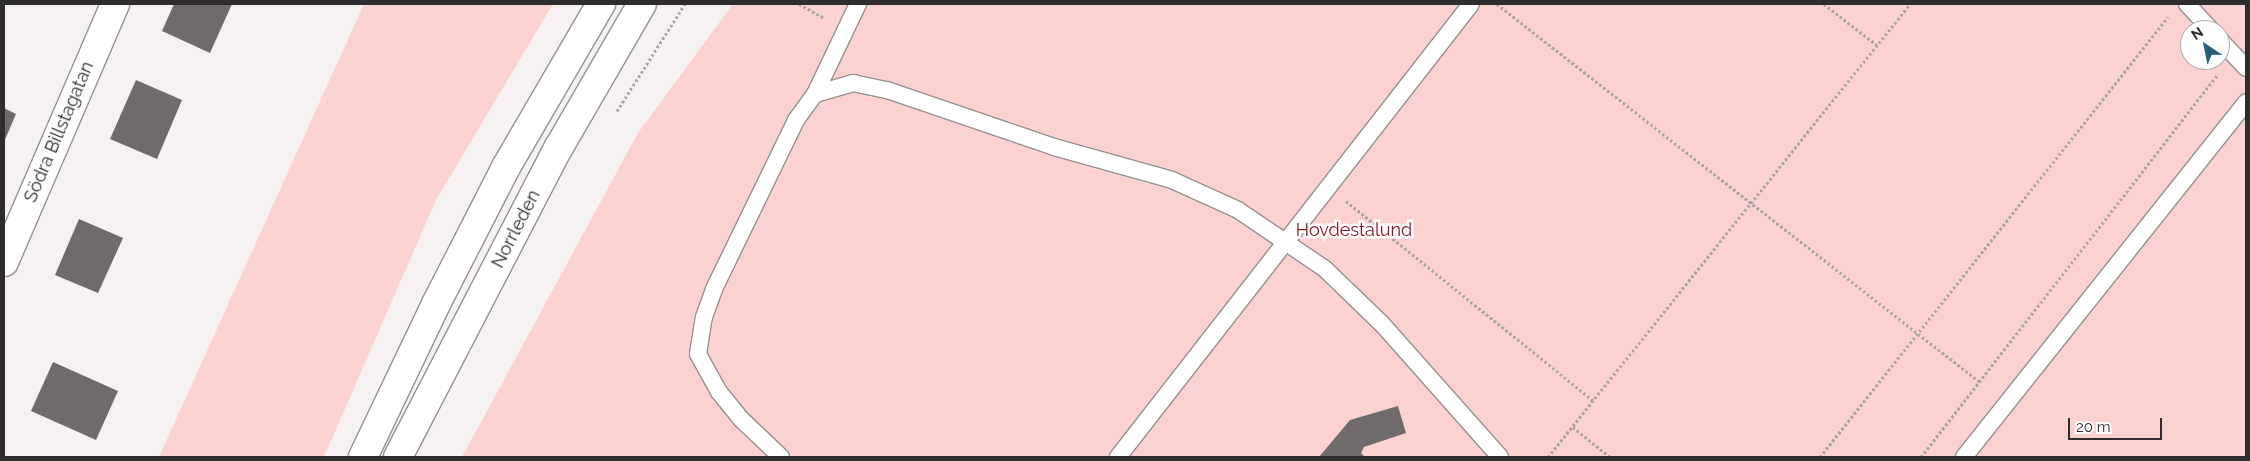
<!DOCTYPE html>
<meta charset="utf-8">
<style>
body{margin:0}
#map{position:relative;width:2250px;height:461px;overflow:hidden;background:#f7f2f2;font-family:Raleway,sans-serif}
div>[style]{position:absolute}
.green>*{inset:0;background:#fbd2d0}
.building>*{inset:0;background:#6f6b6b}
.path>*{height:3px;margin-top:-1.5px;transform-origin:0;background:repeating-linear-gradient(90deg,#a8a4a4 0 2.5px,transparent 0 5px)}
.roads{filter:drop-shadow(1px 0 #969191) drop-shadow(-1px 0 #969191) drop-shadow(0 1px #969191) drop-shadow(0 -1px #969191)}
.service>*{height:16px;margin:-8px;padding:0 8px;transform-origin:8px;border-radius:8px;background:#fff}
.minor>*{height:28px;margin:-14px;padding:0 14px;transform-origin:14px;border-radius:14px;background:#fff}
.secondary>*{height:28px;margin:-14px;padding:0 14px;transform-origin:14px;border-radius:14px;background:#fff}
span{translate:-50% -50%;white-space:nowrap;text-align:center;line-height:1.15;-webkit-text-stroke:5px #fff;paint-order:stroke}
.street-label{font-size:18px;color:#2e2c2c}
.park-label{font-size:18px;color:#8a1722}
.frame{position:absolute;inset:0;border:5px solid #2e2c2c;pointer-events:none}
.north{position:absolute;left:2180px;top:20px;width:50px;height:50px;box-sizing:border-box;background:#fff;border:1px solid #ababab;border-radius:50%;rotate:326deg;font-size:14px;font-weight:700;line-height:20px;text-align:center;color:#2e2c2c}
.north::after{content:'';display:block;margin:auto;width:18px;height:22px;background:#275e79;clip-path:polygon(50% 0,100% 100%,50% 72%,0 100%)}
.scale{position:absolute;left:2068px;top:418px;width:94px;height:22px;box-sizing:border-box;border:2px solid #2e2c2c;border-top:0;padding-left:6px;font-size:15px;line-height:18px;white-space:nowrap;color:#2e2c2c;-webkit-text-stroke:4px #fff;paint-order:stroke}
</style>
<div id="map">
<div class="green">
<div style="clip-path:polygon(364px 4px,553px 4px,436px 200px,324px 457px,159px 457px)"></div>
<div style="clip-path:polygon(evenodd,733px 4px,2246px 4px,2246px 457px,462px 457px,638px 133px,733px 4px,2190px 30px,2220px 30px,2220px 60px,2190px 60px,2190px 30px)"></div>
</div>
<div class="building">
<div style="clip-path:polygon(174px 4px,232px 4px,210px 53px,162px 31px)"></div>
<div style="clip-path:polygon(136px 80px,182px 100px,157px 159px,110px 139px)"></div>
<div style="clip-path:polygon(4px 108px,16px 114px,4px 142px)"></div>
<div style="clip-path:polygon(79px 219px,123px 238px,98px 293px,55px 275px)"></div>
<div style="clip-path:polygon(53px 362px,118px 391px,96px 440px,31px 411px)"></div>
<div style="clip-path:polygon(1398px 406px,1406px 433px,1364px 447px,1361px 453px,1365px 457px,1319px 457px,1350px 420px)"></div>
</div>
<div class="path">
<div style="left:799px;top:4px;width:29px;rotate:29deg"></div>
<div style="left:1497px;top:4px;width:615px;rotate:38.06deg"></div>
<div style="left:1824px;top:4px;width:67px;rotate:37.7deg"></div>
<div style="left:617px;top:111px;width:127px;rotate:-57.6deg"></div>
<div style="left:1346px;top:201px;width:319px;rotate:38.9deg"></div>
<div style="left:1573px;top:427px;width:48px;rotate:39deg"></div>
<div style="left:1548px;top:457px;width:580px;rotate:-51.37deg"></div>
<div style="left:1820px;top:457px;width:561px;rotate:-51.66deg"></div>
<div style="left:1921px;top:457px;width:485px;rotate:-52.2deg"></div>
</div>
<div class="roads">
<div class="service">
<div style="left:2187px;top:4px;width:35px;rotate:47deg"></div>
<div style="left:2220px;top:40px;width:38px;rotate:47deg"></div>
<div style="left:815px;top:94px;width:40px;rotate:-16deg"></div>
<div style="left:853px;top:83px;width:35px;rotate:12deg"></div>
<div style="left:887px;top:90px;width:176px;rotate:18.8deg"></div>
<div style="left:1054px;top:147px;width:123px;rotate:15.6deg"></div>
<div style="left:1172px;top:180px;width:72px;rotate:24.4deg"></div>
<div style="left:1238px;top:210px;width:105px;rotate:34.1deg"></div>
<div style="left:1325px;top:269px;width:79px;rotate:44deg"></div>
<div style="left:1382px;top:324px;width:178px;rotate:48.4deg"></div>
<div style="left:781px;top:457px;width:55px;rotate:-136.5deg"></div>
<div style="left:741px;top:419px;width:35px;rotate:-129deg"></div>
<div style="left:719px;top:392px;width:43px;rotate:-118.9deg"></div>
<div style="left:698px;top:354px;width:37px;rotate:-81deg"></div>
<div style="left:704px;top:317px;width:30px;rotate:-70deg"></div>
<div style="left:714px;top:289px;width:188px;rotate:-64.1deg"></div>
<div style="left:796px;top:120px;width:32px;rotate:-54deg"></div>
<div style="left:815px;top:94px;width:100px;rotate:-64.5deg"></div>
<div style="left:1118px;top:457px;width:574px;rotate:-52.07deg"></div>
<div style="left:1964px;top:457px;width:453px;rotate:-51.5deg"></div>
</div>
<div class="minor">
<div style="left:4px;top:262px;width:281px;rotate:-66.7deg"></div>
</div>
<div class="secondary">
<div style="left:363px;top:457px;width:170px;rotate:-64.5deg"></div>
<div style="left:436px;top:304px;width:154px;rotate:-62.9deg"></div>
<div style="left:506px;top:167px;width:189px;rotate:-59.8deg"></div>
<div style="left:398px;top:457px;width:349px;rotate:-62.6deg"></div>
<div style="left:559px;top:147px;width:165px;rotate:-59.9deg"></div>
</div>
</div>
<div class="street-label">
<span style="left:59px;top:132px;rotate:-67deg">Södra Billstagatan</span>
<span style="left:516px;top:229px;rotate:-63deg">Norrleden</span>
</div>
<div class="park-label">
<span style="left:1354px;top:230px">Hovdestalund</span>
</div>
<div class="frame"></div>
<div class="north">N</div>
<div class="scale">20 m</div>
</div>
